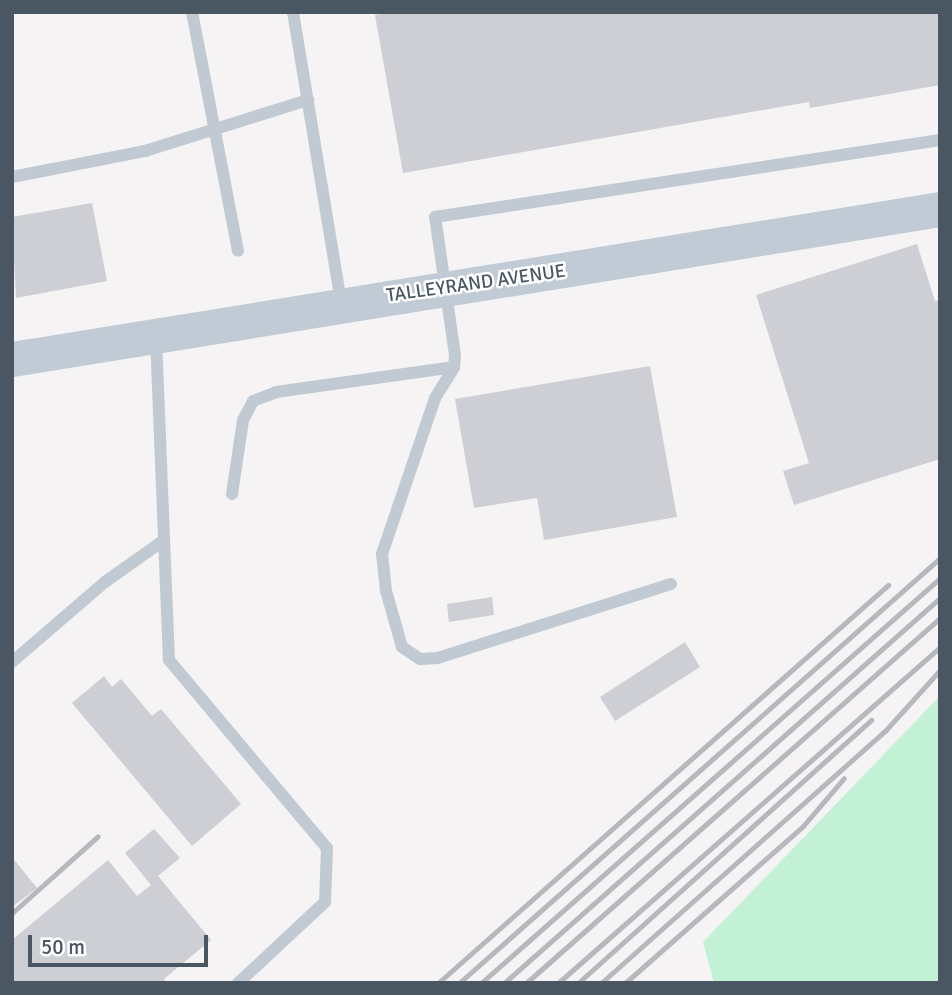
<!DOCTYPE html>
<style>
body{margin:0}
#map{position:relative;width:952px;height:995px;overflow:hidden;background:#f5f3f3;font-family:Signika,sans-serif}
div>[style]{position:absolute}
.green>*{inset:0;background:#c3f1d5}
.building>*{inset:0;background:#cdcfd5}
.lane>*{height:12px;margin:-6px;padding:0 6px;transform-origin:6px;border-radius:6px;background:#c1cad2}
.secondary>*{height:35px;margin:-17.5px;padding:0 17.5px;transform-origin:17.5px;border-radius:17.5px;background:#c1cbd6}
.rail>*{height:5px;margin:-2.5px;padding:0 2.5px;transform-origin:2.5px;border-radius:2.5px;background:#b5b8bd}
span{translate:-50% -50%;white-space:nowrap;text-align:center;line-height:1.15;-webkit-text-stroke:5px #fff;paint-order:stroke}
.street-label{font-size:19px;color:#4a5661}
.frame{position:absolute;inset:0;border:14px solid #4a5661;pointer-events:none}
.scale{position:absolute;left:28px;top:935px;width:180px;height:32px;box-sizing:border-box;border:4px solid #4a5661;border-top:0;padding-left:9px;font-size:21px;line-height:24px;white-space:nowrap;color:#4a5661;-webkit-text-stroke:5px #fff;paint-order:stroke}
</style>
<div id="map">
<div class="green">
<div style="clip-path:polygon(940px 696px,940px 983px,714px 983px,703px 942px)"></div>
</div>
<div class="building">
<div style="clip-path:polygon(390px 12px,940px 12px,940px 85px,810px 108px,809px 102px,403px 173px,375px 15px)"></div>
<div style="clip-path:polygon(92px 203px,107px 281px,16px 298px,12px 217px)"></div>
<div style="clip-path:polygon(917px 244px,935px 301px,940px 300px,940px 459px,794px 505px,783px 471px,809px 463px,756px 295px)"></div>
<div style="clip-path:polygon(650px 366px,677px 517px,544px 540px,537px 498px,474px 508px,455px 399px)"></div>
<div style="clip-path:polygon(492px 597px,494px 615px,449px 622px,447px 604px)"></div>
<div style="clip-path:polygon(685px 642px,700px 667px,615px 721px,600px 697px)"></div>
<div style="clip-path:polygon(104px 676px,112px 687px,121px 679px,152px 716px,161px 709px,241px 804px,192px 846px,72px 703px)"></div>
<div style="clip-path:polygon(154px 829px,180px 858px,158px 876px,211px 940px,164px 979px,167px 983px,12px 983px,12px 940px,108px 860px,137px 896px,151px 885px,125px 853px)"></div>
<div style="clip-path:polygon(12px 857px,37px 888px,12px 907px)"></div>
</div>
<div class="lane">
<div style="left:192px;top:12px;width:243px;rotate:79.1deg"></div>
<div style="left:293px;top:12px;width:294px;rotate:80.6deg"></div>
<div style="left:12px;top:177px;width:136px;rotate:-11.1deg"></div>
<div style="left:145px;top:151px;width:171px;rotate:-17.4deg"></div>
<div style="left:156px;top:338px;width:322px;rotate:87.7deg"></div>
<div style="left:169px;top:660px;width:246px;rotate:50deg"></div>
<div style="left:327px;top:848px;width:54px;rotate:92.1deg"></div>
<div style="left:325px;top:902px;width:119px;rotate:137deg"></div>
<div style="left:232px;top:494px;width:75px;rotate:-81.5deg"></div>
<div style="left:243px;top:420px;width:21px;rotate:-62deg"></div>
<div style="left:253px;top:401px;width:25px;rotate:-21deg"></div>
<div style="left:276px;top:392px;width:180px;rotate:-8deg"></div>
<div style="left:671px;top:584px;width:244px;rotate:162.4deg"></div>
<div style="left:438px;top:658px;width:18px;rotate:177deg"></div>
<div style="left:420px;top:659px;width:22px;rotate:-146deg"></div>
<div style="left:402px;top:647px;width:58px;rotate:-105.9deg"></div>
<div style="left:386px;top:591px;width:37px;rotate:-96deg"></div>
<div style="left:382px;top:554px;width:165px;rotate:-71.2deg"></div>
<div style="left:435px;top:398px;width:36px;rotate:-58deg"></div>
<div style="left:454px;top:367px;width:12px;rotate:-85deg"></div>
<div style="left:455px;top:355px;width:139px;rotate:-98.2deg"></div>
<div style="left:435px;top:217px;width:511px;rotate:-8.67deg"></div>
<div style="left:12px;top:662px;width:123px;rotate:-40.7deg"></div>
<div style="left:105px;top:582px;width:72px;rotate:-35.4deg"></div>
</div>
<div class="secondary">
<div style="left:12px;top:359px;width:940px;rotate:-9.18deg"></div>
</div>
<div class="rail">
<div style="left:12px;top:913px;width:115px;rotate:-41.8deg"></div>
<div style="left:438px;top:983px;width:601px;rotate:-41.49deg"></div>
<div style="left:459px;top:983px;width:642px;rotate:-41.46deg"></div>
<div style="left:481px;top:983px;width:612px;rotate:-41.42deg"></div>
<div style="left:504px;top:983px;width:582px;rotate:-41.45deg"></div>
<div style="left:526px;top:983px;width:552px;rotate:-41.4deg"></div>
<div style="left:558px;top:983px;width:509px;rotate:-41.33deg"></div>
<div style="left:578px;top:983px;width:394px;rotate:-41.9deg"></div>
<div style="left:601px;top:983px;width:380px;rotate:-41.6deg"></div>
<div style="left:885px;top:731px;width:82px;rotate:-48deg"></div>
<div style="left:625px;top:983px;width:237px;rotate:-41.4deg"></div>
<div style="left:803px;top:826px;width:63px;rotate:-49.5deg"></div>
</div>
<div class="street-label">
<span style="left:476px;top:284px;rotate:-8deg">TALLEYRAND AVENUE</span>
</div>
<div class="frame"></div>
<div class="scale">50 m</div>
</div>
